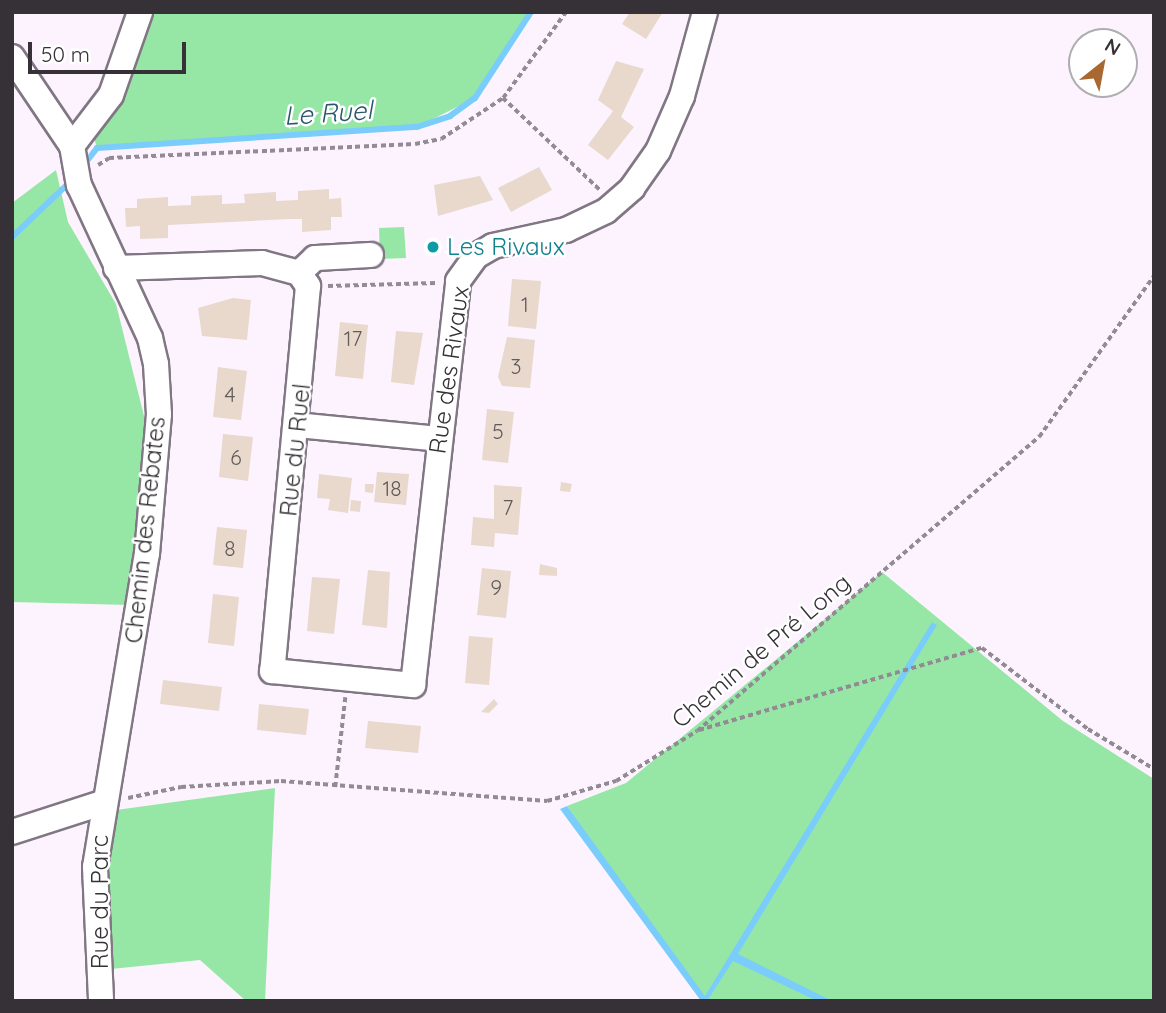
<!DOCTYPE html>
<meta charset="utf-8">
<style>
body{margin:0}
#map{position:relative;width:1166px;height:1013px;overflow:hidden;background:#fcf3ff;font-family:Quicksand,sans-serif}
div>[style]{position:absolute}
.green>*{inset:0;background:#96e7a5}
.water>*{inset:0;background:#7acdfa}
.stream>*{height:6px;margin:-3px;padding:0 3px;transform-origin:3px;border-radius:3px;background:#7acdfa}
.building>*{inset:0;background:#e8d9cc}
.path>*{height:3.5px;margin-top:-1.75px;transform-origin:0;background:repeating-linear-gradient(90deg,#928b94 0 5px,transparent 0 8.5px)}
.roads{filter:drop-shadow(2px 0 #817784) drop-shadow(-2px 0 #817784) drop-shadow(0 2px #817784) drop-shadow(0 -2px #817784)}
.minor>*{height:24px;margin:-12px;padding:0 12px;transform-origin:12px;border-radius:12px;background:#fff}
.dots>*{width:19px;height:19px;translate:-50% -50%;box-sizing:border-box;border:4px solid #fff;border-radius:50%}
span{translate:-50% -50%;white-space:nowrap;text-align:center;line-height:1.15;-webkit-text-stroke:5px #fff;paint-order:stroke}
.number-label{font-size:21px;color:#625b5c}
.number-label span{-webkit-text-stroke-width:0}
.culture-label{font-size:24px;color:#0d838f}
.left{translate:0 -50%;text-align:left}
.street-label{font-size:24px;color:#353136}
.water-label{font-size:26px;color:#29566e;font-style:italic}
.frame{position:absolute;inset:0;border:14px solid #353136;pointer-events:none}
.north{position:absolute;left:1068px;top:28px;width:70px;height:70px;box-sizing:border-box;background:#fff;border:2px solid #aeadaf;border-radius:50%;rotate:31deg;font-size:19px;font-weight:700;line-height:28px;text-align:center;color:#353136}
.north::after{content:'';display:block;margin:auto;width:24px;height:32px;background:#a86830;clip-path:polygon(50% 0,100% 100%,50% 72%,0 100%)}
.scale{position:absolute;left:28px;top:42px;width:158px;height:32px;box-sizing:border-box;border:4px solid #353136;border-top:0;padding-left:9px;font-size:21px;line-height:24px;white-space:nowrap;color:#353136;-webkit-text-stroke:5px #fff;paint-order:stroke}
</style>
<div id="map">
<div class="green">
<div style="clip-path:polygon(141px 12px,531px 12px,475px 98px,417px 127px,97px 148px,91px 128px)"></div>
<div style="clip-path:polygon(56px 170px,68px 222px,116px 304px,145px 420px,130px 605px,12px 602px,12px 203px)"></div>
<div style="clip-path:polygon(404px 227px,406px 258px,380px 259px,379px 228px)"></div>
<div style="clip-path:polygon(882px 572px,1063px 721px,1154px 779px,1154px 1001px,702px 1001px,567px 806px,626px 783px)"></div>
<div style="clip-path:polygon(275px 788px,265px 1001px,246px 1001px,200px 960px,111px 969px,109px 849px,116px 810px)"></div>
</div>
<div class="water">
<div style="clip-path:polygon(932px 622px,937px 625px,738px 954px,832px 1001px,817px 1001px,733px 961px,707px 1001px,701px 1001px,560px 809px,567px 806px,705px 996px)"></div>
</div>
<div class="stream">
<div style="left:83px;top:166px;width:23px;rotate:-52deg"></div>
<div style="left:97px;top:148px;width:321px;rotate:-3.8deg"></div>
<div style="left:417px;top:127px;width:35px;rotate:-18deg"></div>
<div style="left:450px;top:116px;width:31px;rotate:-36deg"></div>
<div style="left:475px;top:98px;width:103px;rotate:-56.9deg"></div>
<div style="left:12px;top:237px;width:80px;rotate:-43.5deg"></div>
</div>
<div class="building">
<div style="clip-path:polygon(630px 12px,663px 12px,646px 39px,622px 24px)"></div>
<div style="clip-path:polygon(616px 61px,644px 69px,621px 117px,634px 127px,608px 160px,588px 145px,613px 111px,598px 100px)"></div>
<div style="clip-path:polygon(539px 167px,552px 190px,511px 212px,498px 188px)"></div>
<div style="clip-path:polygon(480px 176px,493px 200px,438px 216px,434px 185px)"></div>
<div style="clip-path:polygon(329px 189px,329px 199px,341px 198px,342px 217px,331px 217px,331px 230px,302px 232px,302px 219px,289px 219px,168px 225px,168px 238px,140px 239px,140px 226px,126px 227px,125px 208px,137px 208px,137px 199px,168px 197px,168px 206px,191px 205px,191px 196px,222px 195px,222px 204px,245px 203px,244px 194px,276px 192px,276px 201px,298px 200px,298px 191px)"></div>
<div style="clip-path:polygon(512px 279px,541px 281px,536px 329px,508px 326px)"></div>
<div style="clip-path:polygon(233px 298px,251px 300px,247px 340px,202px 336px,198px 308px)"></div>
<div style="clip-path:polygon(340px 322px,368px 325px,363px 379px,335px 376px)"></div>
<div style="clip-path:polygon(396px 331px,423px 333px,414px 385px,391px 382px)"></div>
<div style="clip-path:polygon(507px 337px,535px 340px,530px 388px,502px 386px,498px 377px)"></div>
<div style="clip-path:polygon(218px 367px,247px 371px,241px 420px,213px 417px)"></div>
<div style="clip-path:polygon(487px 409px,514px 412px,508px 463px,482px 460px)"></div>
<div style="clip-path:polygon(223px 434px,253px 437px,248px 481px,219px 477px)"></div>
<div style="clip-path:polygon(377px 472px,409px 474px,406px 505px,374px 502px)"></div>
<div style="clip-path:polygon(319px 474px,352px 478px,348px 513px,328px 510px,330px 499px,317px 498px)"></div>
<div style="clip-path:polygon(561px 482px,572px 484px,570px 492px,560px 491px)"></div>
<div style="clip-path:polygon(365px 484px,374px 484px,373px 493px,365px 492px)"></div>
<div style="clip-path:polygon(494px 485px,522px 487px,518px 535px,495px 533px,494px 547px,471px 545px,473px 517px,494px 519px)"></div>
<div style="clip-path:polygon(351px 500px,361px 501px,360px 512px,350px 511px)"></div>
<div style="clip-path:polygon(217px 527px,247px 530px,243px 568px,213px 565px)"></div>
<div style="clip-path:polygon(540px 564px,557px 568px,557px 576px,539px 575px)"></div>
<div style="clip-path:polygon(482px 568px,511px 571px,506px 618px,477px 615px)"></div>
<div style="clip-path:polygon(368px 570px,390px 572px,387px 628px,362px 625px)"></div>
<div style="clip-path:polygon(312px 577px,340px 579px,334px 634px,307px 631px)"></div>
<div style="clip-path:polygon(213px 594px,239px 597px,234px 646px,208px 643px)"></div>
<div style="clip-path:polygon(469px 636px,493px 638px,489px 685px,465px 683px)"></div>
<div style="clip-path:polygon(163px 680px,222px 687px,219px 711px,160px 704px)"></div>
<div style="clip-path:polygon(494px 699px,498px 704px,489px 713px,481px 712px)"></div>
<div style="clip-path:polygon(259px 704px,309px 709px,306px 735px,257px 730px)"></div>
<div style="clip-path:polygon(368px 721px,421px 726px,418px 753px,365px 748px)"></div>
</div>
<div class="path">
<div style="left:503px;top:98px;width:107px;rotate:-53.8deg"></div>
<div style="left:98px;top:165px;width:13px;rotate:-32deg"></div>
<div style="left:109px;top:158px;width:306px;rotate:-2.6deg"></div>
<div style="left:415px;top:144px;width:26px;rotate:-11deg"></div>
<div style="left:441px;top:139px;width:74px;rotate:-33.5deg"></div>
<div style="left:503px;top:98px;width:134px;rotate:43.5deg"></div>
<div style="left:328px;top:286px;width:108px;rotate:-1.6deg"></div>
<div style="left:699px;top:730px;width:295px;rotate:-16.2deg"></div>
<div style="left:982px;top:648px;width:133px;rotate:37.4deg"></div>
<div style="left:1088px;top:729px;width:77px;rotate:31.2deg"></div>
<div style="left:335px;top:787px;width:90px;rotate:-83.6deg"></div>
<div style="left:128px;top:798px;width:54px;rotate:-11.7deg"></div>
<div style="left:181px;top:787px;width:100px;rotate:-3.4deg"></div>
<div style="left:281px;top:781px;width:267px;rotate:4.3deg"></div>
<div style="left:547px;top:801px;width:72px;rotate:-16.2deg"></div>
<div style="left:616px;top:781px;width:95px;rotate:-31.7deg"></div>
<div style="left:697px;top:731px;width:451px;rotate:-40.7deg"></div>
<div style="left:1039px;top:437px;width:198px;rotate:-54.5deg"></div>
</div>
<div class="roads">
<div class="minor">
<div style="left:12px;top:57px;width:107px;rotate:56deg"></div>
<div style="left:72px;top:146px;width:40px;rotate:80deg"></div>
<div style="left:79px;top:185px;width:169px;rotate:65.1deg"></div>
<div style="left:150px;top:338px;width:27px;rotate:77deg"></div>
<div style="left:156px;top:364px;width:50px;rotate:86.6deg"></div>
<div style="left:159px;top:414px;width:140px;rotate:94.9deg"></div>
<div style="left:147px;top:553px;width:318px;rotate:99.4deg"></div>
<div style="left:95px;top:867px;width:134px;rotate:87.4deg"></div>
<div style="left:72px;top:146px;width:64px;rotate:-52.6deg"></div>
<div style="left:111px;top:95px;width:88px;rotate:-70.7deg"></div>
<div style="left:116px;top:268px;width:146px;rotate:-2deg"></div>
<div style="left:262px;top:263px;width:38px;rotate:15deg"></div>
<div style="left:299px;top:273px;width:16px;rotate:55deg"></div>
<div style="left:308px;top:286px;width:387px;rotate:95.3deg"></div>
<div style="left:272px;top:671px;width:142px;rotate:5.7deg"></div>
<div style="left:413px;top:685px;width:406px;rotate:-83.6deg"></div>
<div style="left:458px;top:281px;width:31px;rotate:-54deg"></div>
<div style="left:476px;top:256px;width:20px;rotate:-30deg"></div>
<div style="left:493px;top:246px;width:75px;rotate:-12.4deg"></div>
<div style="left:566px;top:230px;width:44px;rotate:-25.4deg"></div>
<div style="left:606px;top:211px;width:35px;rotate:-41deg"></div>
<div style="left:632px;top:188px;width:45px;rotate:-54.9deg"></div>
<div style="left:658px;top:151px;width:60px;rotate:-66.4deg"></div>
<div style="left:682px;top:96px;width:87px;rotate:-74.7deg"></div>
<div style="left:299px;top:273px;width:22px;rotate:-43deg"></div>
<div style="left:315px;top:258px;width:56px;rotate:-3.1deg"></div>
<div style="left:297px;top:425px;width:143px;rotate:5.6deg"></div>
<div style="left:12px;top:832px;width:95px;rotate:-17.9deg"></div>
</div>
</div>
<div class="dots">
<div style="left:433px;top:247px;background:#0f9aa8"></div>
</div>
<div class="number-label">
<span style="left:525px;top:304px">1</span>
<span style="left:353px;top:338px">17</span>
<span style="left:516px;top:366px">3</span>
<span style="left:230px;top:394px">4</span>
<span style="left:498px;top:431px">5</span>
<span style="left:236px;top:457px">6</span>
<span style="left:392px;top:488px">18</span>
<span style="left:508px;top:507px">7</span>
<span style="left:230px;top:548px">8</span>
<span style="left:496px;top:587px">9</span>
</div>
<div class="culture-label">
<span class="left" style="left:447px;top:247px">Les Rivaux</span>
</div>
<div class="street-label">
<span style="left:449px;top:370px;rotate:-82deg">Rue des Rivaux</span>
<span style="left:295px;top:450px;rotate:-84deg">Rue du Ruel</span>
<span style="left:145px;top:530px;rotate:-84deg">Chemin des Rebates</span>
<span style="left:761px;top:651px;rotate:-40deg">Chemin de Pré Long</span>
<span style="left:100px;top:902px;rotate:-90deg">Rue du Parc</span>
</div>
<div class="water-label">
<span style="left:328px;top:113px;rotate:-4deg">Le Ruel</span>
</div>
<div class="frame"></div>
<div class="north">N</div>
<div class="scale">50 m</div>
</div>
